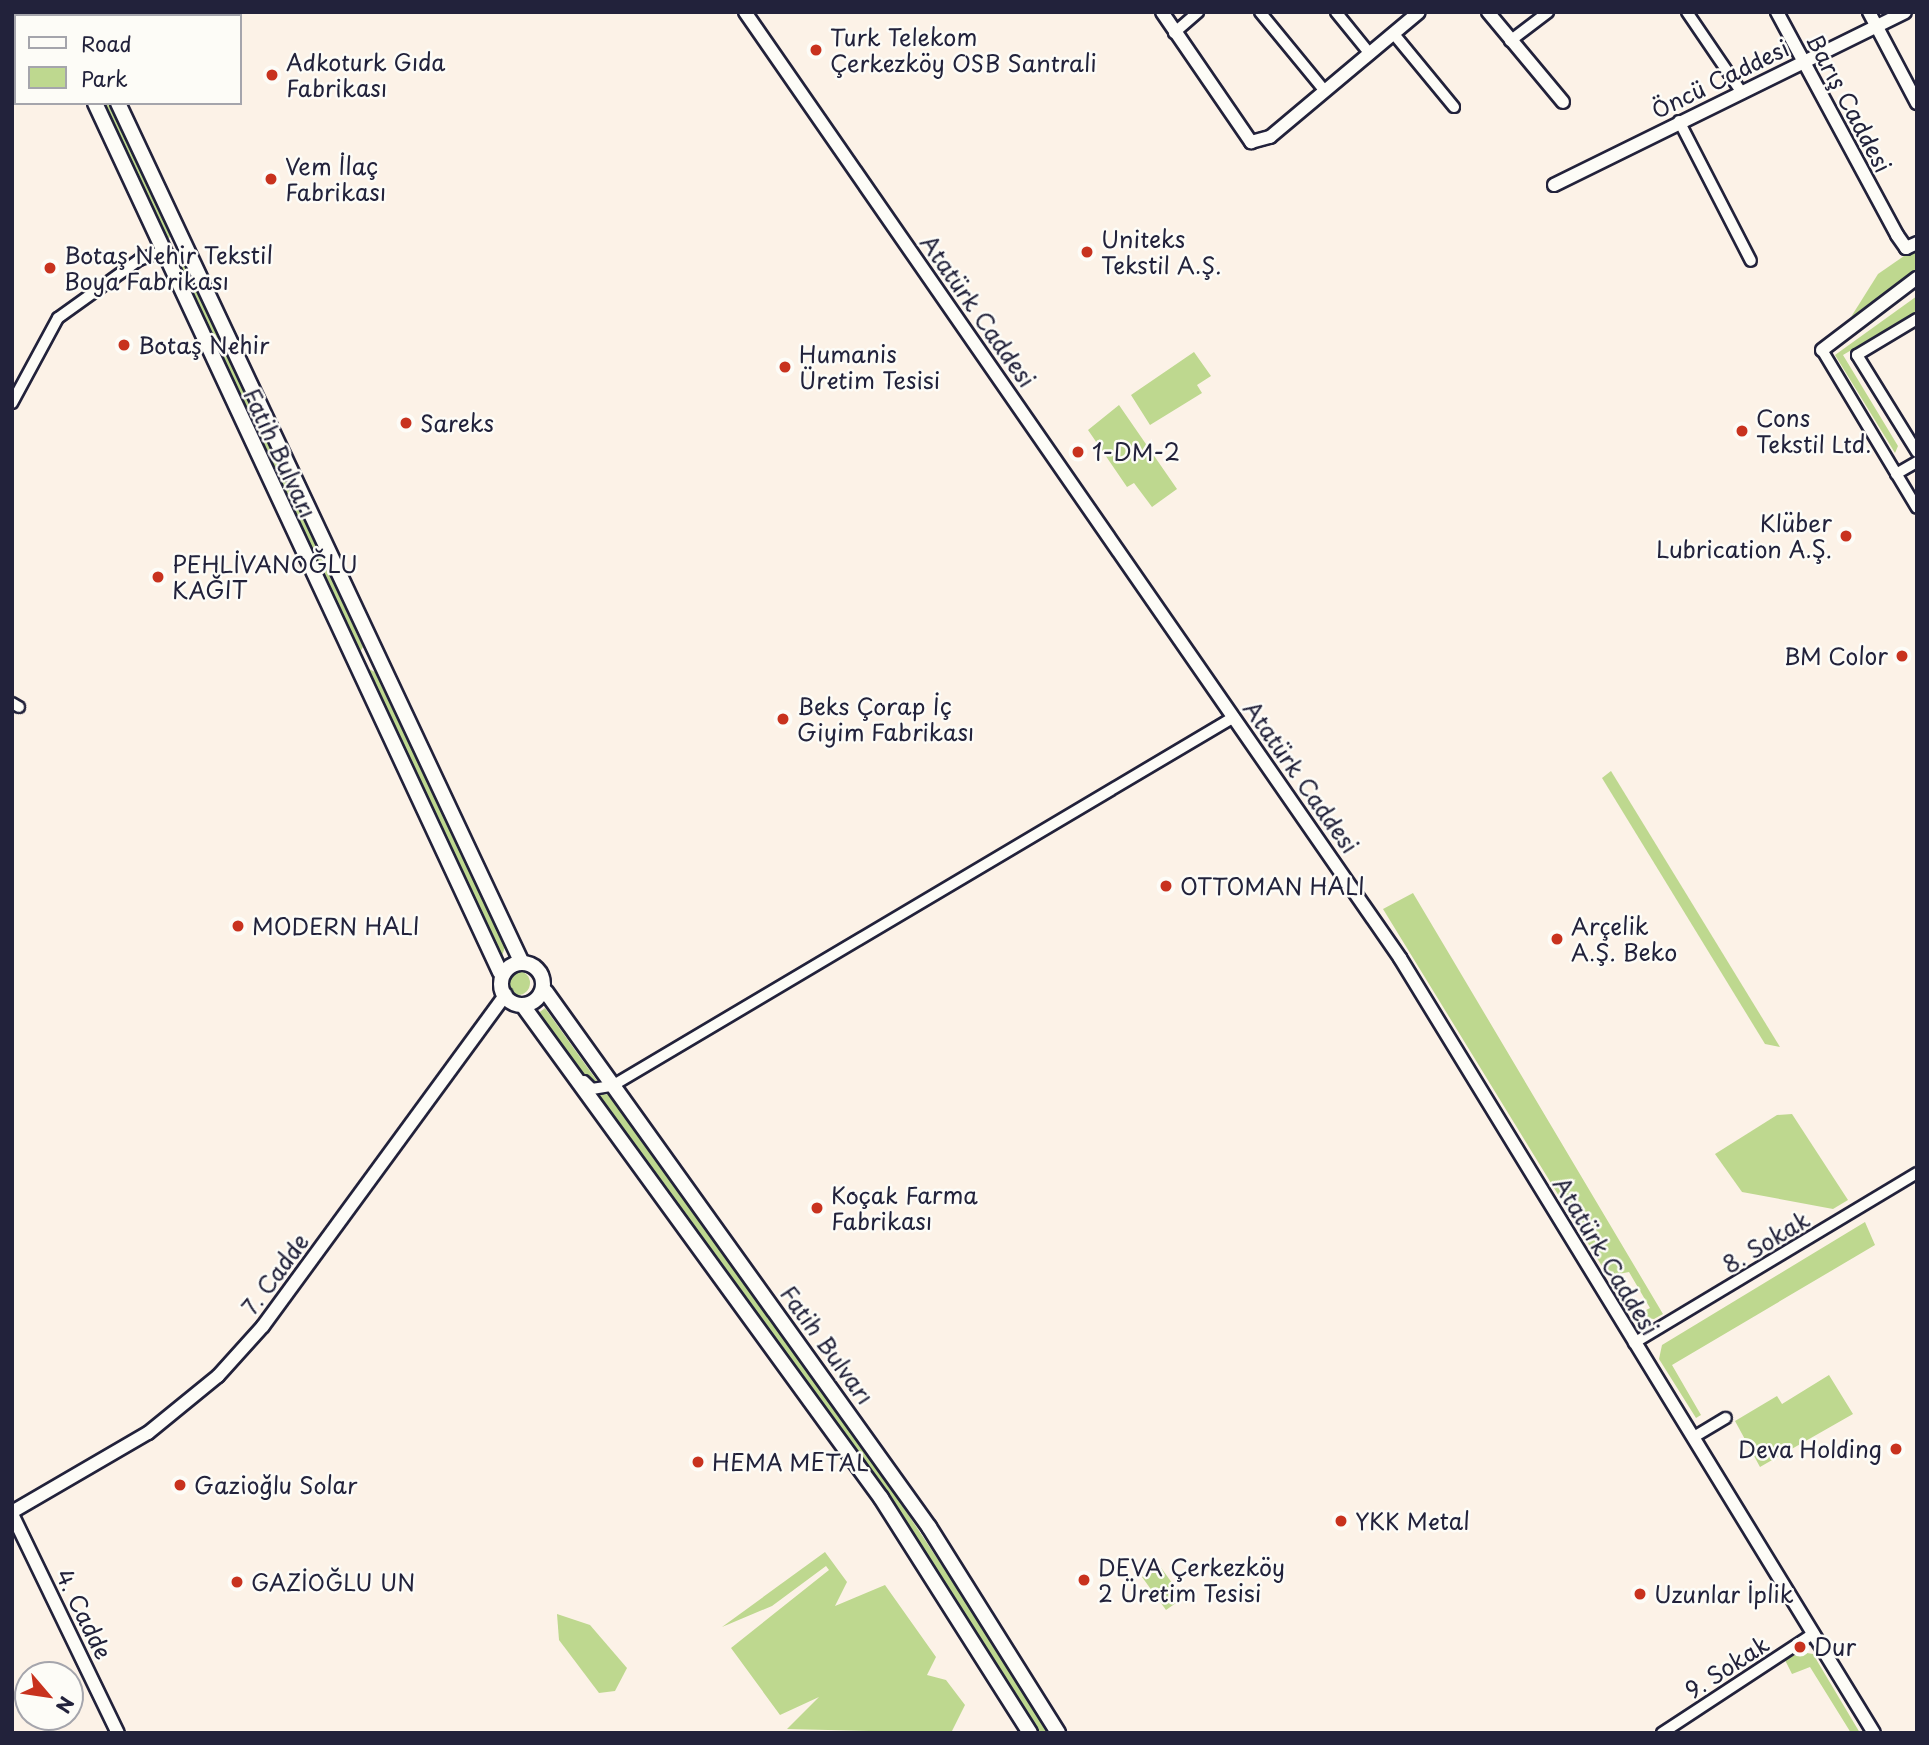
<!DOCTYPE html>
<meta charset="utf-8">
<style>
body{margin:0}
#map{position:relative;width:1929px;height:1745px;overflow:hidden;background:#fcf2e7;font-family:"Playpen Sans",sans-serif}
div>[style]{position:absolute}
.green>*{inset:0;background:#bed88f}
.round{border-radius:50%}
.roads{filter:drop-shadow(2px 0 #22223b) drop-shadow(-2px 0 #22223b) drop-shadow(0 2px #22223b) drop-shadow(0 -2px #22223b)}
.minor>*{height:10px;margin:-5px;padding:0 5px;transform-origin:5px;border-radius:5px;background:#fdfcf7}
.tertiary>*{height:12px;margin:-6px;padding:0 6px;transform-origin:6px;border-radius:6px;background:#fdfcf7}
.secondary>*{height:14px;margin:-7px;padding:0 7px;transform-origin:7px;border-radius:7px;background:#fdfcf7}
.secondary>.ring{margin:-7px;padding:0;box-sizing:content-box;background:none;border:14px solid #fdfcf7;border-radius:50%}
.dots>*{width:19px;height:19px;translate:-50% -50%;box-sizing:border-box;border:4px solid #fdfcf7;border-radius:50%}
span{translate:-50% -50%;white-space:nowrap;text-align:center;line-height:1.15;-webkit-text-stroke:5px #fdfcf7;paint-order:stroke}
.poi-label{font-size:23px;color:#22223b}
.left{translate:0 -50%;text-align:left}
.right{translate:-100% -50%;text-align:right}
.street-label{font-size:23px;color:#22223b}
.frame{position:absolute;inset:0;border:14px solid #22223b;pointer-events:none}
.legend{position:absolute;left:14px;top:14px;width:228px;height:91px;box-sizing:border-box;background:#fdfcf7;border:2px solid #a5a5ac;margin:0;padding:9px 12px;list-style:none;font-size:21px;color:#22223b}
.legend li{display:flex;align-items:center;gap:14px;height:35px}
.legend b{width:35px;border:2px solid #a5a5ac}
.north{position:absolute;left:14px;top:1661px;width:70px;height:70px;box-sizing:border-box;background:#fdfcf7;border:2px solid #a5a5ac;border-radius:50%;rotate:119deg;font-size:19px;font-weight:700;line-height:28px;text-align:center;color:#22223b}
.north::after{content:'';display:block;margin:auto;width:24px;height:32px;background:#c8321e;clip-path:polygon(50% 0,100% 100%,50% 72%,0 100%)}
</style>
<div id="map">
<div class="green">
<div style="clip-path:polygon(99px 103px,112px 103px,173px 233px,169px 238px,163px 239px)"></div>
<div style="clip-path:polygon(1917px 247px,1917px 269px,1851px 317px,1878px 274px)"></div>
<div style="clip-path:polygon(180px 252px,363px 647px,359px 653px,353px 654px,171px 256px)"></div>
<div style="clip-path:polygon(1917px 296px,1917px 311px,1843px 355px,1898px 446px,1895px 453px,1835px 355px)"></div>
<div style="clip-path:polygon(1194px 352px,1211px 376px,1197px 385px,1202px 393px,1150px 425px,1131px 395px)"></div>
<div style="clip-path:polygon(1119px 405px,1177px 489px,1152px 507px,1134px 483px,1127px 487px,1088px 430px)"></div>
<div style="clip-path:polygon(367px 668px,375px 672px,505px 947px,502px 956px,497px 958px,361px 672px)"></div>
<div style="clip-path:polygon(1611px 771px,1780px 1047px,1765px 1044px,1602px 778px)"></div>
<div style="clip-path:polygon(1413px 893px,1663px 1314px,1654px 1319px,1632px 1317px,1650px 1308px,1629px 1272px,1608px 1276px,1383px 909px)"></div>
<div class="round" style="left:506px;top:971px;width:24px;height:24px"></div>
<div style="clip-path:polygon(545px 1008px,600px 1085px,588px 1083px,536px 1015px)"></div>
<div style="clip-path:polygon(611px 1094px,866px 1451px,1053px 1733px,1036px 1733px,847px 1445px,597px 1095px)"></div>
<div style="clip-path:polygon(1792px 1114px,1848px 1200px,1833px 1209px,1742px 1192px,1715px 1154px,1777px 1115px)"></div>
<div style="clip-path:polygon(1865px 1222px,1875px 1245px,1672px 1365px,1701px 1415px,1696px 1418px,1659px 1359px,1662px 1345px)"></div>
<div style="clip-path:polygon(1829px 1375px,1853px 1414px,1760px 1467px,1735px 1421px,1777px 1396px,1782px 1404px)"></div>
<div style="clip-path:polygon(825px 1552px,847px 1582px,835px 1606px,885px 1585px,936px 1657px,927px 1675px,946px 1680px,965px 1705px,951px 1733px,787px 1729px,819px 1697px,780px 1715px,731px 1648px,829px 1570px,826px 1566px,772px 1606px,722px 1627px)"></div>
<div style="clip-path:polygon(1159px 1565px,1183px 1598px,1166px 1610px,1142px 1577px)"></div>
<div style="clip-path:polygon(557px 1614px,590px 1625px,627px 1668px,615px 1691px,599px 1693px,559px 1640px)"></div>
<div style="clip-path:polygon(1801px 1652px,1813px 1654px,1860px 1733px,1851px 1733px,1810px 1667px,1792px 1674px,1785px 1660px)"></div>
</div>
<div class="roads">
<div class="minor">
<div style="left:1260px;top:12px;width:102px;rotate:50.6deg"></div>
<div style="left:1336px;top:12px;width:54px;rotate:51deg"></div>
<div style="left:1687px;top:12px;width:98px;rotate:55.8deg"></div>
<div style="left:1174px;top:33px;width:32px;rotate:-41deg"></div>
<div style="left:1393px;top:33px;width:96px;rotate:50.5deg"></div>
<div style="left:1510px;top:41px;width:48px;rotate:-37.3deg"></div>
<div style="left:1679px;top:121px;width:157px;rotate:62.8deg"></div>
<div style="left:1917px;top:319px;width:70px;rotate:149deg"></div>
<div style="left:1857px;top:355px;width:114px;rotate:58.3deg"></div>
<div style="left:1822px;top:350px;width:184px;rotate:59deg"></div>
<div style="left:12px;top:403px;width:97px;rotate:-61.6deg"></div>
<div style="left:58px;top:318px;width:100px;rotate:-35.6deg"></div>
<div style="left:139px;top:260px;width:26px;rotate:-21deg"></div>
<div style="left:1896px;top:474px;width:24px;rotate:-30deg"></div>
<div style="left:12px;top:703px;width:8px;rotate:30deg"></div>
<div style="left:584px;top:1081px;width:11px;rotate:45deg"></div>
<div style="left:592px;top:1089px;width:20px;rotate:-9deg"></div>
<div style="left:612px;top:1086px;width:723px;rotate:-30.68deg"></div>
<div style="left:1634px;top:1343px;width:330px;rotate:-31deg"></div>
<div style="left:1694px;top:1437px;width:37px;rotate:-31deg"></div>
<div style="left:1662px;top:1733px;width:181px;rotate:-33.3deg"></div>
</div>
<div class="tertiary">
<div style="left:745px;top:12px;width:1151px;rotate:55.3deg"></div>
<div style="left:1400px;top:958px;width:908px;rotate:58.55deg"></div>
<div style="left:1162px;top:12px;width:158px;rotate:55.6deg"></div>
<div style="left:1251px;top:142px;width:20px;rotate:-15deg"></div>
<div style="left:1270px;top:137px;width:194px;rotate:-40deg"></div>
<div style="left:1488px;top:12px;width:117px;rotate:50.2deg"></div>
<div style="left:1777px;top:12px;width:253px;rotate:61.7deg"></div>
<div style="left:1897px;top:235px;width:16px;rotate:55deg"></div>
<div style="left:1906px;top:248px;width:12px;rotate:-24deg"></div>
<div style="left:1869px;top:12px;width:103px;rotate:62.2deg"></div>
<div style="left:1554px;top:185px;width:391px;rotate:-26.2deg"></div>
<div style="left:1822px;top:350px;width:119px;rotate:-37.2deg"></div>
<div style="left:12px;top:1512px;width:157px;rotate:-30.2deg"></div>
<div style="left:148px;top:1433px;width:90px;rotate:-39.2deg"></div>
<div style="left:218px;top:1376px;width:67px;rotate:-48deg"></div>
<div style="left:263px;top:1326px;width:411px;rotate:-53.8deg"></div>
<div style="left:12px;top:1514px;width:243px;rotate:64.2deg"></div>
</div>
<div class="secondary">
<div style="left:53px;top:12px;width:4px;rotate:63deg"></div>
<div style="left:76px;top:12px;width:4px;rotate:76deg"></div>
<div style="left:95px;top:103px;width:959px;rotate:65.01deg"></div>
<div style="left:118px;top:103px;width:948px;rotate:64.84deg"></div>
<div class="ring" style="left:501px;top:963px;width:28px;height:28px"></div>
<div style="left:546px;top:992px;width:658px;rotate:54.4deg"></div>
<div style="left:929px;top:1527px;width:243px;rotate:57.9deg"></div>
<div style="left:524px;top:1007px;width:607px;rotate:53.98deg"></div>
<div style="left:881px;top:1498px;width:278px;rotate:57.6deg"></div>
</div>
</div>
<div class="dots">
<div style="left:816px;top:50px;background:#c8321e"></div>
<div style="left:272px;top:75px;background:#c8321e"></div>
<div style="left:271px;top:179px;background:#c8321e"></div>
<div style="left:1087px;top:252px;background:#c8321e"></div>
<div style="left:50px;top:268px;background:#c8321e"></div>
<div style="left:124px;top:345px;background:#c8321e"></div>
<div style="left:785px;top:367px;background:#c8321e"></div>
<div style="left:406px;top:423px;background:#c8321e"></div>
<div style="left:1742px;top:431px;background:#c8321e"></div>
<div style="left:1078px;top:452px;background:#c8321e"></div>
<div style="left:1846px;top:536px;background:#c8321e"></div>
<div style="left:158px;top:577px;background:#c8321e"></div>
<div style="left:1902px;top:656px;background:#c8321e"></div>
<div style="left:783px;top:719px;background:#c8321e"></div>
<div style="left:1166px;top:886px;background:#c8321e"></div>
<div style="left:238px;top:926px;background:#c8321e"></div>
<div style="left:1557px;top:939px;background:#c8321e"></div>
<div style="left:817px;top:1208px;background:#c8321e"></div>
<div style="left:1896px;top:1449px;background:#c8321e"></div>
<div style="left:698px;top:1462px;background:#c8321e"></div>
<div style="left:180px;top:1485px;background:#c8321e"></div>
<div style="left:1341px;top:1521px;background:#c8321e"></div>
<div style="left:1084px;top:1580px;background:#c8321e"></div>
<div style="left:237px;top:1582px;background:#c8321e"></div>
<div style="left:1640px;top:1594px;background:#c8321e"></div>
<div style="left:1800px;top:1647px;background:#c8321e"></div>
</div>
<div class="poi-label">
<span class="left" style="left:830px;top:50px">Turk Telekom<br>Çerkezköy OSB Santrali</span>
<span class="left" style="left:286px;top:75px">Adkoturk Gıda<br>Fabrikası</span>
<span class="left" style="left:285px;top:179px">Vem İlaç<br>Fabrikası</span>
<span class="left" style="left:1101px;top:252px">Uniteks<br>Tekstil A.Ş.</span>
<span class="left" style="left:64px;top:268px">Botaş Nehir Tekstil<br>Boya Fabrikası</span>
<span class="left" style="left:138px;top:345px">Botaş Nehir</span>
<span class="left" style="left:799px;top:367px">Humanis<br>Üretim Tesisi</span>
<span class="left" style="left:1756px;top:431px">Cons<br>Tekstil Ltd.</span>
<span class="left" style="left:420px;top:423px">Sareks</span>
<span class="left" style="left:1092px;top:452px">1-DM-2</span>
<span class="right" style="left:1832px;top:536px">Klüber<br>Lubrication A.Ş.</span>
<span class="left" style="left:172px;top:577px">PEHLİVANOĞLU<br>KAĞIT</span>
<span class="right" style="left:1888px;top:656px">BM Color</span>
<span class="left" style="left:797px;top:719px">Beks Çorap İç<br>Giyim Fabrikası</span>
<span class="left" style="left:1180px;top:886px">OTTOMAN HALI</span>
<span class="left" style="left:252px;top:926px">MODERN HALI</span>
<span class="left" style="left:1571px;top:939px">Arçelik<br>A.Ş. Beko</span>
<span class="left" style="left:831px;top:1208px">Koçak Farma<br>Fabrikası</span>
<span class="right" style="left:1882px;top:1449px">Deva Holding</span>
<span class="left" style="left:712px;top:1462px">HEMA METAL</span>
<span class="left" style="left:194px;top:1485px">Gazioğlu Solar</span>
<span class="left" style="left:1355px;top:1521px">YKK Metal</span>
<span class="left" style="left:1098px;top:1580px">DEVA Çerkezköy<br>2 Üretim Tesisi</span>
<span class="left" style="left:251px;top:1582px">GAZİOĞLU UN</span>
<span class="left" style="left:1654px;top:1594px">Uzunlar İplik</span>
<span class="left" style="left:1814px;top:1647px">Dur</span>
</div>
<div class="street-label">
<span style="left:1720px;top:79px;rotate:-26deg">Öncü Caddesi</span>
<span style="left:1849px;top:103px;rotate:62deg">Barış Caddesi</span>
<span style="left:978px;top:311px;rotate:55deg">Atatürk Caddesi</span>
<span style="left:280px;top:453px;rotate:65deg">Fatih Bulvarı</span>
<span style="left:1301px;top:777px;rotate:55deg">Atatürk Caddesi</span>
<span style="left:1766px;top:1242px;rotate:-31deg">8. Sokak</span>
<span style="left:1606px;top:1256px;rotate:59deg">Atatürk Caddesi</span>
<span style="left:275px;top:1274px;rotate:-53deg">7. Cadde</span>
<span style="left:827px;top:1345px;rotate:54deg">Fatih Bulvarı</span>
<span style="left:84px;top:1614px;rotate:64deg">4. Cadde</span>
<span style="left:1727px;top:1667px;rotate:-33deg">9. Sokak</span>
</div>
<div class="frame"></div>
<ul class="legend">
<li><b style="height:9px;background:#fdfcf7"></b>Road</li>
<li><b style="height:19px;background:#bed88f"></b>Park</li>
</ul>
<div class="north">N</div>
</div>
